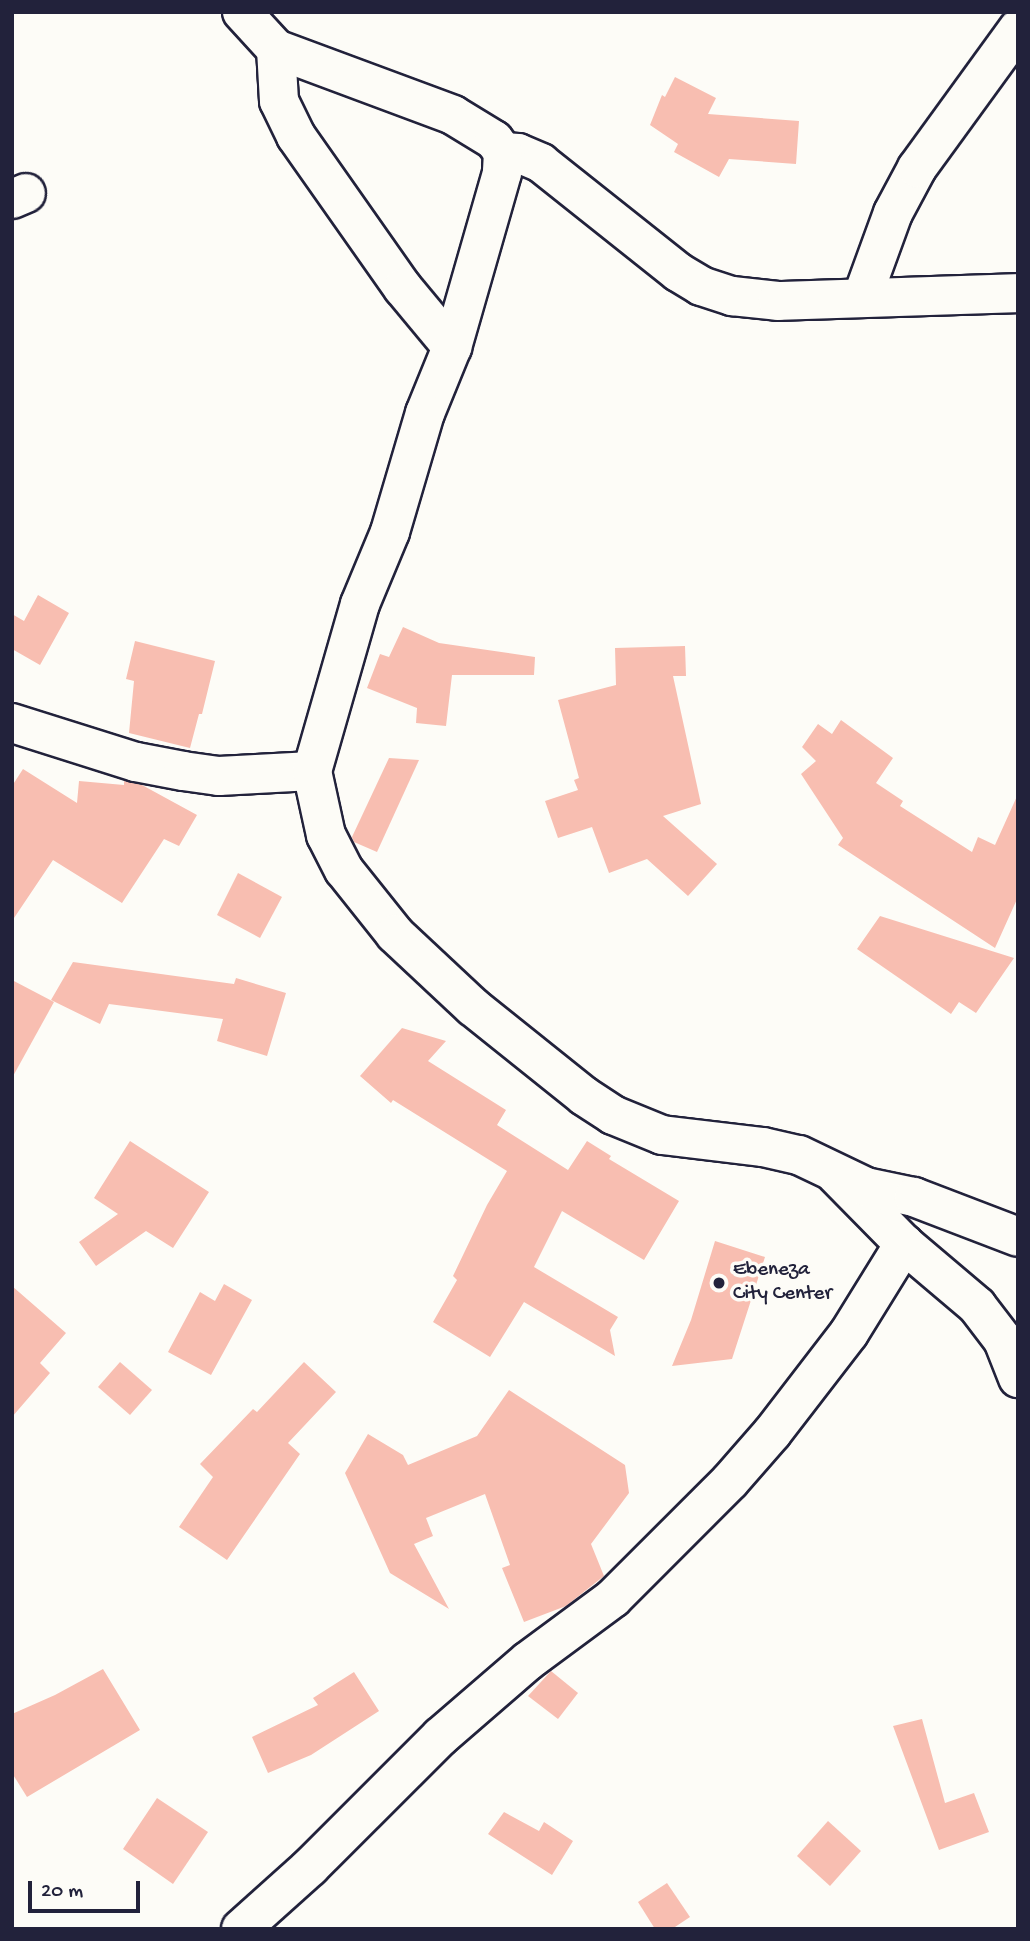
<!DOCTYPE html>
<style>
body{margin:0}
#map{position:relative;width:1030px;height:1941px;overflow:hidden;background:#fdfcf7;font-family:"Gochi Hand",sans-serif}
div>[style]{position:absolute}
.building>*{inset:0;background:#f8beb1}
.roads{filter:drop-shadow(2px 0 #22223b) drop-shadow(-2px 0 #22223b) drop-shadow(0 2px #22223b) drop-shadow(0 -2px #22223b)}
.street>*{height:38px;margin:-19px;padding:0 19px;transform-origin:19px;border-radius:19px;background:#fdfcf7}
.secondary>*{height:38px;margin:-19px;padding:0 19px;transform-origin:19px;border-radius:19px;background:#fdfcf7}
.dots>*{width:19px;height:19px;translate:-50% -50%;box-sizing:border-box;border:4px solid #fdfcf7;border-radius:50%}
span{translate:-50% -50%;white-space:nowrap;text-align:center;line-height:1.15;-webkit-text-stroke:7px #fdfcf7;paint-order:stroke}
.poi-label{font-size:21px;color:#22223b}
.left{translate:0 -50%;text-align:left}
.frame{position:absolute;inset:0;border:14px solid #22223b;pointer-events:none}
.scale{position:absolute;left:28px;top:1881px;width:112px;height:32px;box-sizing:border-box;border:4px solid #22223b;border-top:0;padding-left:9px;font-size:21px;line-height:24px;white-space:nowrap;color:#22223b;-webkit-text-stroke:5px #fdfcf7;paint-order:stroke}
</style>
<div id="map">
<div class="building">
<div style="clip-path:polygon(675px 77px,716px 98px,708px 114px,799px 121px,796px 164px,729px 159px,719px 177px,674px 152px,678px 144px,650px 125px,662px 95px,665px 97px)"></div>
<div style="clip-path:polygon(38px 595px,69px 613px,40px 665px,12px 649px,12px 614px,24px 621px)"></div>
<div style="clip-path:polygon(403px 627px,439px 643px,535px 657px,534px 675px,452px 675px,446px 726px,416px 723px,417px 708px,367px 688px,380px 654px,389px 657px)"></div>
<div style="clip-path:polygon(135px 641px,215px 661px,202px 714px,199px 714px,190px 748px,129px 733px,134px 681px,126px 679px)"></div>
<div style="clip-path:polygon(685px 646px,686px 676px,673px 676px,701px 804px,663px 816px,717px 864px,688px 896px,647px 859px,609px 873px,592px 827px,558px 838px,545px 801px,578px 790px,574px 780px,579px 778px,558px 700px,616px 685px,615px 648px)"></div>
<div style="clip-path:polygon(841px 720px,893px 758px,876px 783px,903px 801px,900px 806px,972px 852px,978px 837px,995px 845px,1018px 794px,1018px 897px,995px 948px,838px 845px,843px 838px,801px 774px,816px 761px,802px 747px,818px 724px,832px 734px)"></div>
<div style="clip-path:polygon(389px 758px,419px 760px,377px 852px,354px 842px,352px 837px)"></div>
<div style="clip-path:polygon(23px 769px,77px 803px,79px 781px,124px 785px,124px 781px,142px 785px,197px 815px,179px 846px,164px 839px,122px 903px,53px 860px,12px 921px,12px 786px)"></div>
<div style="clip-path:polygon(238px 873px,282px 897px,260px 938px,217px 915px)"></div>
<div style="clip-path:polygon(880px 916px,1014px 958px,976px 1013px,959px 1002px,951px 1014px,857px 949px)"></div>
<div style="clip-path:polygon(73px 962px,234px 984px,236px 978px,286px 993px,267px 1056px,217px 1041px,223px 1019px,109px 1004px,100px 1024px,51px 1000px)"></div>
<div style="clip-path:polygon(12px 980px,54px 1002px,12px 1078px)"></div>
<div style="clip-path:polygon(402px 1028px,446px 1041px,428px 1061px,506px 1110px,497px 1125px,568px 1170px,587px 1141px,611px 1156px,609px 1159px,679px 1201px,644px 1260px,562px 1211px,534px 1267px,618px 1317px,610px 1330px,615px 1356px,524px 1302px,490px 1357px,433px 1322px,457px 1280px,453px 1276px,487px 1205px,507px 1171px,393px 1100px,391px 1103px,360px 1076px)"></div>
<div style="clip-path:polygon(130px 1141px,209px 1192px,173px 1248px,146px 1231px,96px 1266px,79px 1242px,118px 1214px,94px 1198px)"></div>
<div style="clip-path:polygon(715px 1241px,765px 1257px,732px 1359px,672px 1366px,691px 1320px)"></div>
<div style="clip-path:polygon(224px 1284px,252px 1300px,211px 1375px,168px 1352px,200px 1292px,215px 1301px)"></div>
<div style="clip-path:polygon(12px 1286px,66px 1333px,40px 1363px,50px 1373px,12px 1417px)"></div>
<div style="clip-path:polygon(120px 1362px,152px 1390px,130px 1415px,98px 1387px)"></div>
<div style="clip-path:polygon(304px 1362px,336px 1392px,288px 1443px,300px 1454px,227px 1560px,179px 1527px,213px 1477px,200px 1464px,253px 1409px,257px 1412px)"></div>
<div style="clip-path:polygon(509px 1390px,625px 1465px,629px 1493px,591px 1544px,604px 1576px,566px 1606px,524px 1622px,502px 1568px,510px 1565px,485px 1494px,426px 1518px,433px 1536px,414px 1544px,449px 1609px,390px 1573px,345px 1473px,368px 1434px,403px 1455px,408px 1465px,477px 1436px)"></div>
<div style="clip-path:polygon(103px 1669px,140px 1730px,27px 1797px,12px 1773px,12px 1714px,55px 1695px)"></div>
<div style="clip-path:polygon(551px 1671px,578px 1693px,558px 1719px,528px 1696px)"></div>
<div style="clip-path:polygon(354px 1672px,379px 1711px,311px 1755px,268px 1773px,252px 1737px,318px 1705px,313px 1698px)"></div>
<div style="clip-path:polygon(922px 1719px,945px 1803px,974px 1793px,989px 1832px,939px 1850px,893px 1726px)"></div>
<div style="clip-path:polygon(157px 1798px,208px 1832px,173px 1884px,123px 1849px)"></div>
<div style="clip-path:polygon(504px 1812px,539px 1831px,544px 1822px,573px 1841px,552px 1875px,488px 1834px)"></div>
<div style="clip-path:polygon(828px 1821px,861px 1851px,830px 1886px,797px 1856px)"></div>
<div style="clip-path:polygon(667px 1883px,690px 1917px,672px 1929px,655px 1929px,638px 1902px)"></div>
</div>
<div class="roads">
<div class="street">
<div style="left:276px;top:49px;width:52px;rotate:86.7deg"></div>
<div style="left:279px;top:101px;width:39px;rotate:64deg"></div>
<div style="left:296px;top:136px;width:186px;rotate:54.9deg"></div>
<div style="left:403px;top:288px;width:77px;rotate:50.3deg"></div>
<div style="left:503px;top:152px;width:15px;rotate:4deg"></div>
<div style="left:518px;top:153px;width:25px;rotate:23deg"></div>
<div style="left:541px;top:163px;width:175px;rotate:38.5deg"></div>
<div style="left:678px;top:272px;width:27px;rotate:31deg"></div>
<div style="left:701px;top:286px;width:33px;rotate:18deg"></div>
<div style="left:732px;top:296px;width:46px;rotate:6.2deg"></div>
<div style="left:778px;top:301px;width:240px;rotate:-1.9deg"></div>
<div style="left:12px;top:199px;width:15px;rotate:-23deg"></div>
<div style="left:862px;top:298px;width:90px;rotate:-70deg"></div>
<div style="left:893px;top:213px;width:51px;rotate:-61.9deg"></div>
<div style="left:917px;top:168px;width:172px;rotate:-54deg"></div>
<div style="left:12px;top:723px;width:130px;rotate:17.5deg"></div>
<div style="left:136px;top:762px;width:48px;rotate:10.8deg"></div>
<div style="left:183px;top:771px;width:36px;rotate:8deg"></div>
<div style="left:219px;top:776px;width:93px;rotate:-3.1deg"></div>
<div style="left:836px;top:1175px;width:97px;rotate:45.4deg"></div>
<div style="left:904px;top:1244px;width:96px;rotate:40.3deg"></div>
<div style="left:977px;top:1306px;width:43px;rotate:52.6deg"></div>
<div style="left:1003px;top:1340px;width:41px;rotate:68.5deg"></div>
<div style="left:241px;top:1929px;width:93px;rotate:-41.9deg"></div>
<div style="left:310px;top:1867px;width:184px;rotate:-45deg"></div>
<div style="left:440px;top:1737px;width:116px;rotate:-40.8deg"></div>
<div style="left:528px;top:1661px;width:106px;rotate:-36.5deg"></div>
<div style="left:613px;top:1598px;width:165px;rotate:-45deg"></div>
<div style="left:730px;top:1481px;width:64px;rotate:-48.8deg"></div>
<div style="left:772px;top:1433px;width:126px;rotate:-52.4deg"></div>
<div style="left:849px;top:1333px;width:105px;rotate:-58.3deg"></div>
</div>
<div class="secondary">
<div style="left:242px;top:12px;width:50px;rotate:47.4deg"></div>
<div style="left:276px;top:49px;width:189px;rotate:20.4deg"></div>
<div style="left:453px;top:115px;width:48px;rotate:31.4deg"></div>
<div style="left:494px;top:140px;width:15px;rotate:53deg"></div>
<div style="left:503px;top:152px;width:21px;rotate:93deg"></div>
<div style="left:502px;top:173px;width:181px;rotate:106deg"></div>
<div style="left:452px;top:347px;width:71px;rotate:112.2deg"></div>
<div style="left:425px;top:413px;width:124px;rotate:106.4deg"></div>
<div style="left:390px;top:532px;width:78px;rotate:112.6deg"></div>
<div style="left:360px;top:604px;width:174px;rotate:106deg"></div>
<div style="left:312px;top:771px;width:66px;rotate:77.7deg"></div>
<div style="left:326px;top:835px;width:39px;rotate:63deg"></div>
<div style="left:344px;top:870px;width:82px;rotate:51.4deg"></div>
<div style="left:395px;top:934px;width:107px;rotate:43.1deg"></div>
<div style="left:473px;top:1007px;width:142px;rotate:38.7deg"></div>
<div style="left:584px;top:1096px;width:35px;rotate:33deg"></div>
<div style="left:613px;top:1115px;width:53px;rotate:22.2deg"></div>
<div style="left:662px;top:1135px;width:102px;rotate:6.8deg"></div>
<div style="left:763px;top:1147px;width:37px;rotate:13deg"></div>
<div style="left:799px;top:1155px;width:74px;rotate:25.5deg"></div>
<div style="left:866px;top:1187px;width:49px;rotate:11.8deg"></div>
<div style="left:914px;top:1197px;width:111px;rotate:21deg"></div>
</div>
</div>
<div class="dots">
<div style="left:719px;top:1283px;background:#22223b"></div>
</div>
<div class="poi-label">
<span class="left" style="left:733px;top:1283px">Ebeneza<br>City Center</span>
</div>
<div class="frame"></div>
<div class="scale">20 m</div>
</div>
